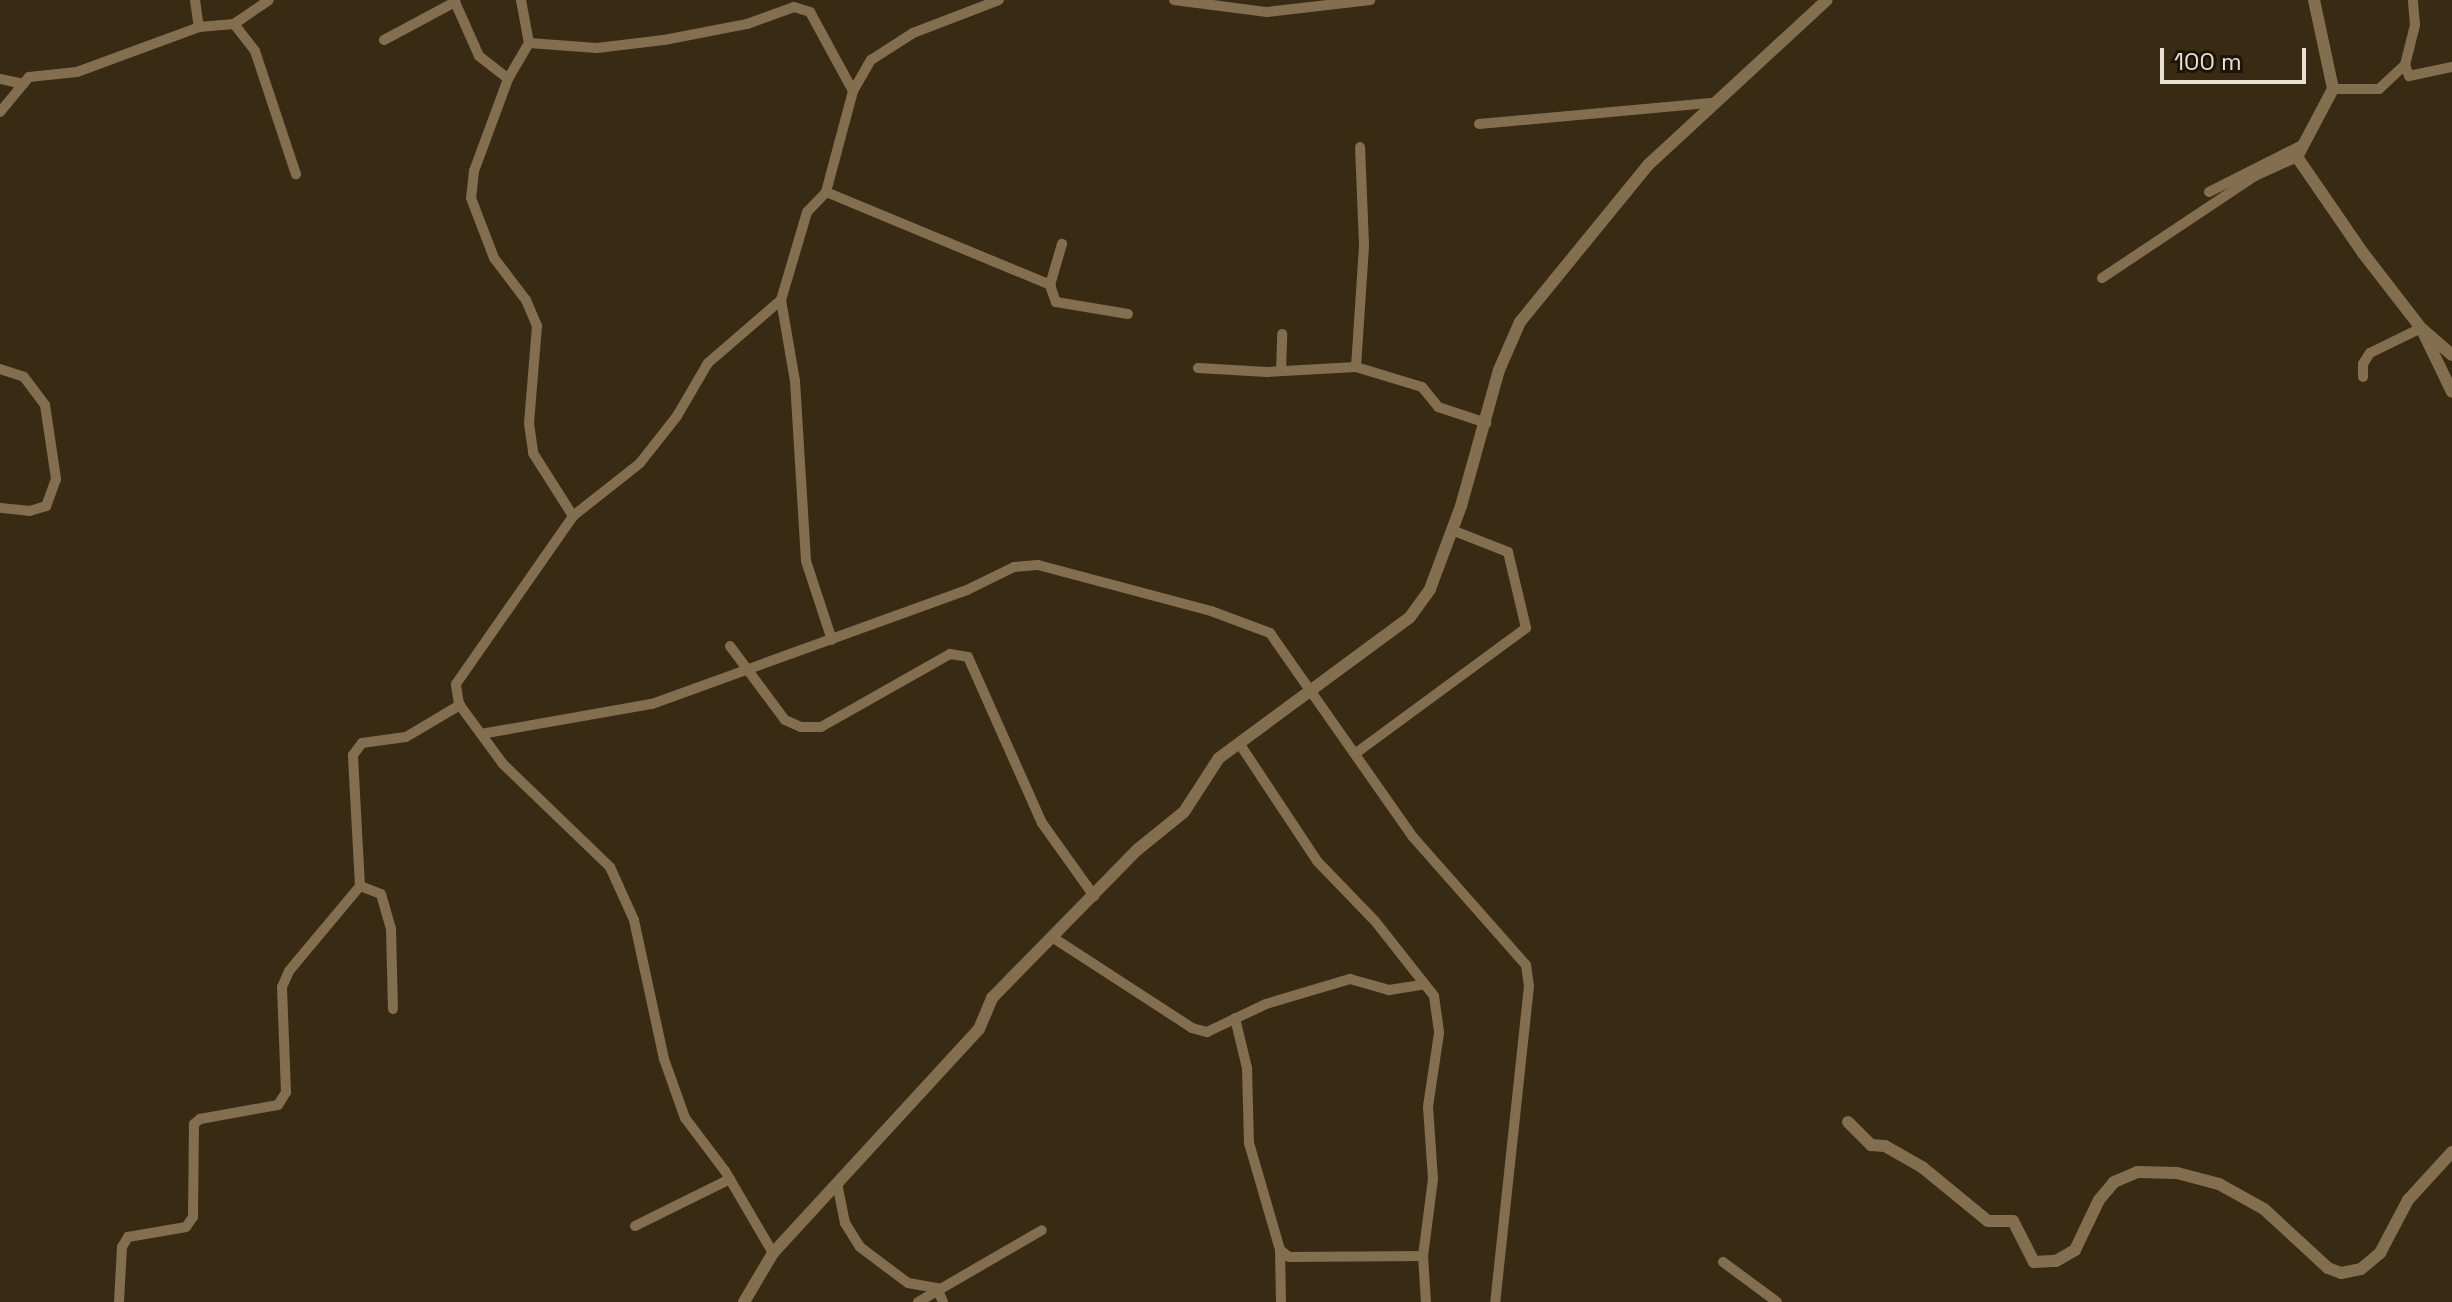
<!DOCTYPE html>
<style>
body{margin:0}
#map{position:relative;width:2452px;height:1302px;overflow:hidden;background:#392b13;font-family:"Space Grotesk",sans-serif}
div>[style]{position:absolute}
.minor>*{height:10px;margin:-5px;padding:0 5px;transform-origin:5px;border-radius:5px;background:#836e4f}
.tertiary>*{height:12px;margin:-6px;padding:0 6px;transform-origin:6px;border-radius:6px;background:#836e4f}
span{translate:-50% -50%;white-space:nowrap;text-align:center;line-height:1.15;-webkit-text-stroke:6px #1b150b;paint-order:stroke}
.scale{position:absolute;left:2160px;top:48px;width:146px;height:36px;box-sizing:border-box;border:4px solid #eae1d3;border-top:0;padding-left:10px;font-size:24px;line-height:28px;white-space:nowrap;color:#eae1d3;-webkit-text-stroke:6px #1b150b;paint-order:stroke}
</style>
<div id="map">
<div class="minor">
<div style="left:195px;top:0;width:27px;rotate:82deg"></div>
<div style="left:521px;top:0;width:44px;rotate:79.5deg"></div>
<div style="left:529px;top:43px;width:42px;rotate:120.3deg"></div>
<div style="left:508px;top:79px;width:98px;rotate:110.3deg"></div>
<div style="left:474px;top:171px;width:27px;rotate:96deg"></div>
<div style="left:471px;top:198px;width:64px;rotate:69deg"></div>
<div style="left:494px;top:258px;width:53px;rotate:52.7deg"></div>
<div style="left:526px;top:300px;width:28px;rotate:67deg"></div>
<div style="left:537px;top:326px;width:97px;rotate:94.7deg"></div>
<div style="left:529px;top:423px;width:30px;rotate:82deg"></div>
<div style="left:533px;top:453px;width:75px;rotate:57.6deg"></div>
<div style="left:1174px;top:0;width:94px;rotate:7.4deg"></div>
<div style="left:1267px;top:12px;width:104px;rotate:-6.6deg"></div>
<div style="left:234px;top:24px;width:34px;rotate:52deg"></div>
<div style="left:255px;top:51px;width:130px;rotate:71.6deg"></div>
<div style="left:384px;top:40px;width:81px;rotate:-28.2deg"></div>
<div style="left:455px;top:2px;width:59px;rotate:66deg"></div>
<div style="left:479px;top:56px;width:37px;rotate:38deg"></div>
<div style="left:529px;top:43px;width:68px;rotate:4.2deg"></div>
<div style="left:597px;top:48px;width:67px;rotate:-6.8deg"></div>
<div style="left:664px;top:40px;width:85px;rotate:-10.9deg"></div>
<div style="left:747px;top:24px;width:50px;rotate:-19.9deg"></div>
<div style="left:794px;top:7px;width:17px;rotate:17deg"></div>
<div style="left:810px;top:12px;width:90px;rotate:61.4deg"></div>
<div style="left:2405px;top:65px;width:12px;rotate:70deg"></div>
<div style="left:2409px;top:76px;width:44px;rotate:-11.8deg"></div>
<div style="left:0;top:79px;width:24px;rotate:12deg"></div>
<div style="left:2333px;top:89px;width:46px"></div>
<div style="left:2379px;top:89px;width:35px;rotate:-43deg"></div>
<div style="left:2405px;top:65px;width:41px;rotate:-76deg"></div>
<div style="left:2415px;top:25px;width:25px;rotate:-95deg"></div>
<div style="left:0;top:112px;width:45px;rotate:-50.4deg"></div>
<div style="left:29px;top:77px;width:48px;rotate:-5.9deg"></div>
<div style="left:77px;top:72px;width:130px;rotate:-20.2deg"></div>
<div style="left:199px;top:27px;width:35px;rotate:-5deg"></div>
<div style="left:234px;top:24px;width:42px;rotate:-34.4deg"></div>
<div style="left:1479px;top:124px;width:233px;rotate:-5.2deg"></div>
<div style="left:826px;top:192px;width:243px;rotate:22.5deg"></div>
<div style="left:1050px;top:285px;width:18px;rotate:71deg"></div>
<div style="left:1056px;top:302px;width:73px;rotate:9.5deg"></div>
<div style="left:2209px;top:192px;width:104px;rotate:-26.8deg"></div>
<div style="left:2102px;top:278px;width:184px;rotate:-33.7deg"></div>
<div style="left:2255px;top:176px;width:46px;rotate:-24.3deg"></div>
<div style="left:1050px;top:285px;width:43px;rotate:-73.7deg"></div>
<div style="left:781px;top:300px;width:82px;rotate:80.2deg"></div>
<div style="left:795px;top:381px;width:180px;rotate:86.5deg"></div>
<div style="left:806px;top:561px;width:83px;rotate:71.8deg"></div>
<div style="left:1356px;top:367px;width:122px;rotate:-86.2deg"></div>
<div style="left:1364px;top:245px;width:98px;rotate:-92.3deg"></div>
<div style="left:1198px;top:368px;width:69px;rotate:3.3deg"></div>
<div style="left:1267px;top:372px;width:89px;rotate:-3.2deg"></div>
<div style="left:1356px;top:367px;width:69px;rotate:16.9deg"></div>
<div style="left:1422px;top:387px;width:26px;rotate:51deg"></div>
<div style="left:1438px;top:407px;width:51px;rotate:18.4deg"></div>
<div style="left:0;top:369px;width:25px;rotate:18deg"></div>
<div style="left:24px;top:377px;width:35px;rotate:53deg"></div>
<div style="left:45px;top:405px;width:75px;rotate:81.5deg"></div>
<div style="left:56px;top:479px;width:29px;rotate:110deg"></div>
<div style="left:46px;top:506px;width:17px;rotate:163deg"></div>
<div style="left:30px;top:511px;width:30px;rotate:-174deg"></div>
<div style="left:1281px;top:371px;width:37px;rotate:-88deg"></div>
<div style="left:2363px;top:377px;width:13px;rotate:-90deg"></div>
<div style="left:2363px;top:364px;width:13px;rotate:-58deg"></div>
<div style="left:2370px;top:353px;width:57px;rotate:-26.1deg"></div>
<div style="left:730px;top:646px;width:92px;rotate:53.4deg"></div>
<div style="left:785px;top:720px;width:17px;rotate:24deg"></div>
<div style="left:801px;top:727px;width:20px"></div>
<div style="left:821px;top:727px;width:148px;rotate:-29.5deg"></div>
<div style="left:950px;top:654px;width:18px;rotate:9deg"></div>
<div style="left:968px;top:657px;width:182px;rotate:66deg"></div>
<div style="left:1042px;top:823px;width:90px;rotate:54.5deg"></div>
<div style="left:481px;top:734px;width:174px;rotate:-10deg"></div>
<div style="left:652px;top:704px;width:335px;rotate:-19.9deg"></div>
<div style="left:967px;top:590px;width:52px;rotate:-26.1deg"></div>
<div style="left:1014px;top:567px;width:24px;rotate:-5deg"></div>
<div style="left:1038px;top:565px;width:179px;rotate:14.9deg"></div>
<div style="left:1211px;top:611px;width:63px;rotate:20.4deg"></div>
<div style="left:1270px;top:633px;width:249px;rotate:55deg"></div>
<div style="left:1413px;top:837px;width:171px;rotate:48.6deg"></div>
<div style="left:1526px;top:965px;width:21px;rotate:82deg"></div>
<div style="left:1529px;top:986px;width:318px;rotate:96.1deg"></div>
<div style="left:1239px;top:743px;width:141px;rotate:56.5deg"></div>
<div style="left:1317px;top:861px;width:83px;rotate:46deg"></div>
<div style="left:1375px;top:921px;width:95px;rotate:51.8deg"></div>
<div style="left:1434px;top:996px;width:37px;rotate:82deg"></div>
<div style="left:1439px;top:1033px;width:75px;rotate:98.5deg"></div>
<div style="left:1428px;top:1107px;width:72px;rotate:86deg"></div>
<div style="left:1433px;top:1179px;width:78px;rotate:97.4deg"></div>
<div style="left:1423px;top:1256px;width:46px;rotate:86.3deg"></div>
<div style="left:1356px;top:753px;width:211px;rotate:-36.3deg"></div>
<div style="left:1526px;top:628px;width:78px;rotate:-103.3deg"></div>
<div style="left:1508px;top:552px;width:60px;rotate:-158.6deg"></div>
<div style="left:360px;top:886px;width:22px;rotate:21deg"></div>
<div style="left:381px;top:894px;width:36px;rotate:74deg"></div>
<div style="left:391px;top:929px;width:80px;rotate:88.6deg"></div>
<div style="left:1052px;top:937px;width:167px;rotate:33deg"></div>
<div style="left:1192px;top:1028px;width:16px;rotate:15deg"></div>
<div style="left:1207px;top:1032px;width:65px;rotate:-25.4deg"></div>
<div style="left:1266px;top:1004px;width:88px;rotate:-16.6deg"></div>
<div style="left:1350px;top:979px;width:41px;rotate:15.8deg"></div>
<div style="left:1389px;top:990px;width:36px;rotate:-9deg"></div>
<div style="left:1235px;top:1018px;width:51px;rotate:76.5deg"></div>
<div style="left:1247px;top:1068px;width:75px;rotate:88.5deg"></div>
<div style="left:1249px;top:1143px;width:111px;rotate:73.8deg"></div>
<div style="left:1280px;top:1250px;width:11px;rotate:38deg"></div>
<div style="left:1289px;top:1257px;width:134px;rotate:-0.4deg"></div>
<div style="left:837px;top:1183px;width:41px;rotate:78.7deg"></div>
<div style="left:845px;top:1223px;width:28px;rotate:58deg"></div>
<div style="left:860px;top:1247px;width:60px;rotate:36.9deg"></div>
<div style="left:908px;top:1283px;width:29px;rotate:10deg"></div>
<div style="left:937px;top:1288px;width:15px;rotate:67deg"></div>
<div style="left:635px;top:1226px;width:106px;rotate:-26.3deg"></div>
<div style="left:1280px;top:1250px;width:52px;rotate:88.9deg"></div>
<div style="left:773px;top:1253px;width:95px;rotate:-120.3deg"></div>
<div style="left:725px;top:1171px;width:66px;rotate:-127deg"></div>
<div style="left:685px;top:1118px;width:63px;rotate:-109.6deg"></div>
<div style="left:664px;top:1059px;width:142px;rotate:-102.2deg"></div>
<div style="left:634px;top:920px;width:58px;rotate:-114.4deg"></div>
<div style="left:610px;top:867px;width:149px;rotate:-136.1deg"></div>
<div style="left:503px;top:764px;width:74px;rotate:-126.3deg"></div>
<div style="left:459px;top:704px;width:20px;rotate:-99deg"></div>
<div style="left:456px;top:684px;width:205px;rotate:-55.1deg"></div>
<div style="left:573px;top:516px;width:85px;rotate:-38.3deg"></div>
<div style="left:640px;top:463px;width:60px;rotate:-51.8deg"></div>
<div style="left:677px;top:416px;width:61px;rotate:-59.7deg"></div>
<div style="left:708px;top:363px;width:96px;rotate:-40.8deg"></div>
<div style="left:781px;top:300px;width:92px;rotate:-73.5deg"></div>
<div style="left:807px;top:212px;width:28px;rotate:-46deg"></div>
<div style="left:826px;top:192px;width:105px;rotate:-75deg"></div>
<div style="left:853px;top:91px;width:36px;rotate:-60deg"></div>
<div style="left:871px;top:60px;width:50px;rotate:-32.7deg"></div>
<div style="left:913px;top:33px;width:92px;rotate:-21deg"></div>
<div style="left:1723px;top:1262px;width:67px;rotate:36.5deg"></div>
<div style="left:119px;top:1302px;width:55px;rotate:-86.9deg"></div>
<div style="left:122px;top:1247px;width:12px;rotate:-59deg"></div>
<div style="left:128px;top:1237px;width:59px;rotate:-9.8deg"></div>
<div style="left:186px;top:1227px;width:12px;rotate:-55deg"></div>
<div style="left:193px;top:1217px;width:93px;rotate:-89.4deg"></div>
<div style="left:194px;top:1124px;width:8px;rotate:-40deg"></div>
<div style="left:200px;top:1119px;width:79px;rotate:-10.2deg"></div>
<div style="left:278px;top:1105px;width:15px;rotate:-58deg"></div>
<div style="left:286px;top:1092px;width:105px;rotate:-92.2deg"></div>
<div style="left:282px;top:987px;width:17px;rotate:-66deg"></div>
<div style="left:289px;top:971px;width:111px;rotate:-50.1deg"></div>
<div style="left:360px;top:886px;width:131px;rotate:-93.1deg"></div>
<div style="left:353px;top:755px;width:15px;rotate:-53deg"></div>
<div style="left:362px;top:743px;width:44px;rotate:-7.8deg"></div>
<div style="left:406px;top:737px;width:63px;rotate:-30.7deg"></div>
<div style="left:918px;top:1302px;width:143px;rotate:-30.1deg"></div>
</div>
<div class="tertiary">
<div style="left:2314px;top:0;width:91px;rotate:77.9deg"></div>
<div style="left:2333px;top:89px;width:77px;rotate:117.9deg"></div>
<div style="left:2297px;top:157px;width:116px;rotate:55.5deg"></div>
<div style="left:2363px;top:253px;width:95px;rotate:52.3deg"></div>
<div style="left:2421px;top:328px;width:41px;rotate:41.1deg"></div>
<div style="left:2424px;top:334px;width:64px;rotate:64.2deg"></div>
<div style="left:1848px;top:1122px;width:33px;rotate:45deg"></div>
<div style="left:1871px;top:1145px;width:14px;rotate:4deg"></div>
<div style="left:1885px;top:1146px;width:43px;rotate:29.6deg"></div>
<div style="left:1922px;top:1167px;width:85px;rotate:39.3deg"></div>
<div style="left:1988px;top:1221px;width:25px"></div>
<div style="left:2013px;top:1221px;width:46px;rotate:62.9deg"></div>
<div style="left:2034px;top:1262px;width:22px;rotate:-3deg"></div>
<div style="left:2056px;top:1261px;width:22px;rotate:-30deg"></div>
<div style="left:2075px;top:1250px;width:55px;rotate:-64.4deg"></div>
<div style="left:2099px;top:1200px;width:23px;rotate:-50deg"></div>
<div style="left:2114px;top:1182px;width:25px;rotate:-23deg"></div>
<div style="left:2137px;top:1172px;width:40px;rotate:1.4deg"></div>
<div style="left:2177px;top:1173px;width:43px;rotate:14.7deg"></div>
<div style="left:2219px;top:1184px;width:51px;rotate:29.1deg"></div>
<div style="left:2264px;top:1209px;width:87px;rotate:42.7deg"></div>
<div style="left:2328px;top:1268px;width:14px;rotate:21deg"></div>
<div style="left:2341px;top:1273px;width:20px;rotate:-11deg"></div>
<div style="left:2361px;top:1269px;width:25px;rotate:-40deg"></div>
<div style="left:2380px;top:1253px;width:60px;rotate:-62.2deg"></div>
<div style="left:2408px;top:1200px;width:65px;rotate:-47.5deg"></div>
<div style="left:744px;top:1302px;width:57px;rotate:-59.4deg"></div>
<div style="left:773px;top:1253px;width:304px;rotate:-47.4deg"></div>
<div style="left:979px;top:1029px;width:34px;rotate:-67deg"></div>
<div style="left:992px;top:998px;width:207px;rotate:-45.6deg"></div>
<div style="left:1137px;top:850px;width:60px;rotate:-39deg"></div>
<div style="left:1184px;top:812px;width:64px;rotate:-57.1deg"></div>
<div style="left:1219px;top:758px;width:237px;rotate:-36.4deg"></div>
<div style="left:1410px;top:617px;width:34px;rotate:-54deg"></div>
<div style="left:1430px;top:589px;width:89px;rotate:-69.5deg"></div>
<div style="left:1461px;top:506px;width:141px;rotate:-74.4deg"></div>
<div style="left:1499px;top:370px;width:52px;rotate:-66.4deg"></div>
<div style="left:1520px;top:322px;width:203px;rotate:-50.8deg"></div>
<div style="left:1648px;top:165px;width:243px;rotate:-42.7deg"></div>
</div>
<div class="scale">100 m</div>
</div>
